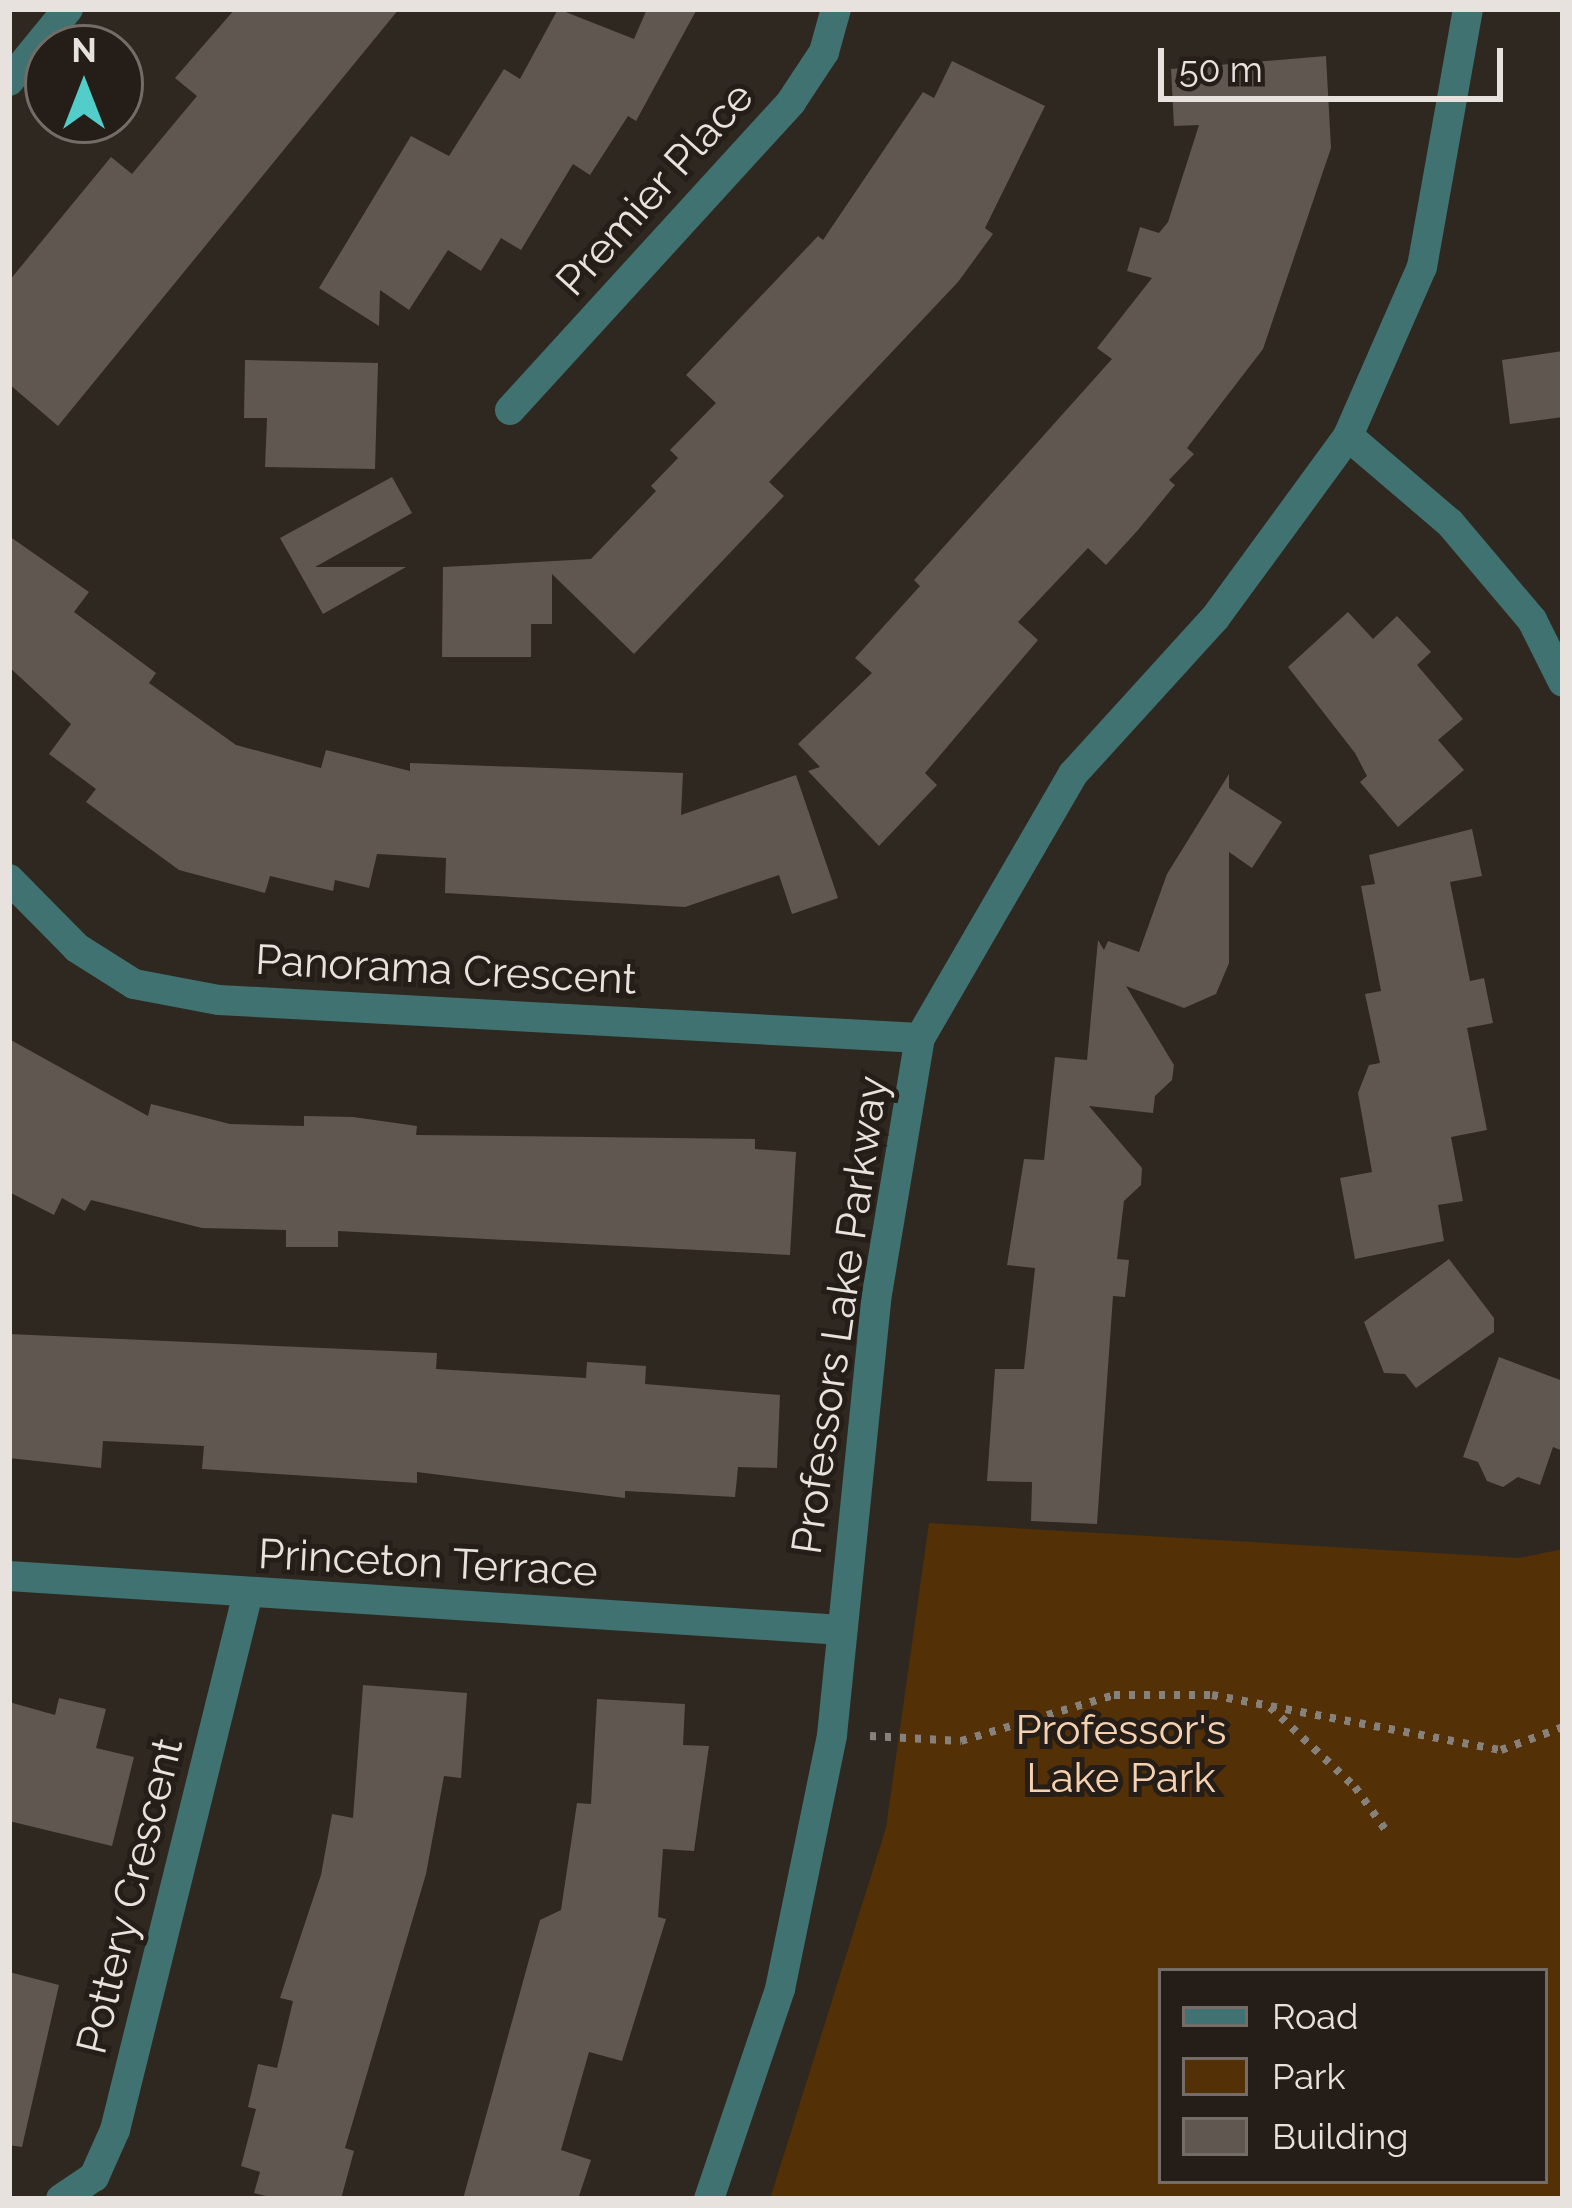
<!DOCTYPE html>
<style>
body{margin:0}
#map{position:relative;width:1572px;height:2208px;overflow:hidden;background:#2f2821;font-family:Raleway,sans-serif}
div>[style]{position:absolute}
.green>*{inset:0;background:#543006}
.building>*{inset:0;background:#5f5750}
.path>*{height:8px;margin-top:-4px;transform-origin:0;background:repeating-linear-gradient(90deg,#87817b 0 6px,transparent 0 15px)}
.minor>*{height:30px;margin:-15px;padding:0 15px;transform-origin:15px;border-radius:15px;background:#3f7270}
span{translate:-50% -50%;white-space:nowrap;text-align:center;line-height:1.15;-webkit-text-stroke:10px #251e18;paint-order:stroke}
.street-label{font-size:42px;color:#e7e2de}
.park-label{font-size:42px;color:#f6d1af}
.frame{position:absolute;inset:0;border:12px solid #e7e2de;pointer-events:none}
.legend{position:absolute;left:1158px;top:1968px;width:390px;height:216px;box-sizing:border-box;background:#251e18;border:3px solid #736c67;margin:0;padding:15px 21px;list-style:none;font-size:36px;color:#e7e2de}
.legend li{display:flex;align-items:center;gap:24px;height:60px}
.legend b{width:60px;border:3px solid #736c67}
.north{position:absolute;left:24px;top:24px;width:120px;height:120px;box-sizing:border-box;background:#251e18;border:3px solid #736c67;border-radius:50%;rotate:0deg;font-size:33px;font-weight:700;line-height:48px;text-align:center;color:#e7e2de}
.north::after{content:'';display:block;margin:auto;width:42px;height:54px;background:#53cdc9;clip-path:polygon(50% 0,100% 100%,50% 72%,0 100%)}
.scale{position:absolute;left:1158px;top:48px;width:345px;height:54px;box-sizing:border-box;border:6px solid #e7e2de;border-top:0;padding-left:15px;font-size:36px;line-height:42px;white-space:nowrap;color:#e7e2de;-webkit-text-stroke:9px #251e18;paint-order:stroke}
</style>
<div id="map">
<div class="green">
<div style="clip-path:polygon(evenodd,929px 1523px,1519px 1558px,1563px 1549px,1563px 2199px,770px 2199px,886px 1828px,929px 1523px,1161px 1971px,1545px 1971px,1545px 2181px,1161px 2181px,1161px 1971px)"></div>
</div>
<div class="building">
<div style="clip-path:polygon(235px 9px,399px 9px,58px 426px,9px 384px,9px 281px,111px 157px,132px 174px,197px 96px,175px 78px)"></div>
<div style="clip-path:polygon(558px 9px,634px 39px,647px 9px,697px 9px,636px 121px,628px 116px,590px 175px,573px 164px,521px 250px,501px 238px,481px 271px,448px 250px,409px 310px,380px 290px,379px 326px,319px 288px,411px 136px,449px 156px,504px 69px,520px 79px)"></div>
<div style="clip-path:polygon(1326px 56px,1331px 148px,1263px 349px,1187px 448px,1194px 454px,1169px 480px,1175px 485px,1138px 530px,1106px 565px,1088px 548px,1018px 622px,1038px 640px,925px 773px,937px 785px,879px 846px,808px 771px,820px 767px,798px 744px,872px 673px,855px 658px,920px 586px,914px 580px,1112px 359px,1097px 348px,1152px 278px,1127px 271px,1140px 227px,1159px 233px,1168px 222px,1199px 125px,1174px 126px,1171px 69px)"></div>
<div style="clip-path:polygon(952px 61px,1045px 106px,985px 228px,993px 234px,958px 282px,769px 482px,784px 496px,634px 654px,552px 574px,552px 624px,531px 624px,531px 657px,442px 657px,443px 567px,591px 559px,656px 491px,651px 486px,678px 458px,670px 450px,716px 403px,686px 375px,818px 236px,823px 240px,923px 92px,934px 98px)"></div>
<div style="clip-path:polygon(1563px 351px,1563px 417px,1510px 424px,1502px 360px)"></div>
<div style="clip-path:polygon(245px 360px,378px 363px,375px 469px,265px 467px,267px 418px,244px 418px)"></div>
<div style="clip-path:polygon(392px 477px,412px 513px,315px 567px,406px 567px,323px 614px,280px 538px)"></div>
<div style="clip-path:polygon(9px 536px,89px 592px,74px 612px,156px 673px,149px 683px,236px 745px,321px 768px,326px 750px,410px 771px,410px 763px,683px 773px,681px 815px,796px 775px,838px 898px,792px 914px,779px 875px,685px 907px,445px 893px,446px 858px,377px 854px,369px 888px,335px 880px,333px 891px,270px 876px,265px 893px,179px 870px,86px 802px,96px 789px,49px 754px,71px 724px,9px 667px)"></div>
<div style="clip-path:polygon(1348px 612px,1373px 639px,1397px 616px,1431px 652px,1417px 665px,1463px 719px,1438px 740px,1464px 770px,1398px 827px,1360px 782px,1367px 776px,1355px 753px,1288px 667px)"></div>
<div style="clip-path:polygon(1229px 774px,1229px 788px,1282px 822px,1252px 868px,1229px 852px,1229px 963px,1216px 994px,1184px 1008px,1126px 986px,1174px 1065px,1172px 1080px,1155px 1096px,1153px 1113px,1089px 1106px,1142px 1168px,1141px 1185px,1124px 1201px,1117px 1259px,1129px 1260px,1125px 1297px,1113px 1296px,1097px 1524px,1031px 1521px,1032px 1482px,987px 1481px,995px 1369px,1024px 1369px,1035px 1268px,1007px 1265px,1024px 1159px,1044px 1160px,1055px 1057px,1087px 1060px,1098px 940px,1104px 950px,1108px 941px,1139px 952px,1167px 874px)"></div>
<div style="clip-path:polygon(1472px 829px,1482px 876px,1450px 882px,1470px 981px,1484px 978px,1493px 1023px,1467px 1028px,1487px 1130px,1451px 1137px,1463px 1201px,1438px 1205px,1444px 1241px,1355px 1259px,1340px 1178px,1372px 1172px,1358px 1093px,1369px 1065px,1380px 1063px,1365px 994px,1381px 991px,1361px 886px,1375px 884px,1369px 855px)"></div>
<div style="clip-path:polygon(9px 1039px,148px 1116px,151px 1104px,230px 1124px,304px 1126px,304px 1116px,353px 1117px,417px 1126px,416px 1135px,755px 1139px,755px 1149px,796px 1152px,790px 1255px,338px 1231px,338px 1247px,286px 1247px,286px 1230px,202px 1228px,91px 1200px,85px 1211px,62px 1198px,54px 1215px,9px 1192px)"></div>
<div style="clip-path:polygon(1449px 1259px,1494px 1318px,1494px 1332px,1416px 1388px,1405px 1374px,1384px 1373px,1364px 1322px)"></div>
<div style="clip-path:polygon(9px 1334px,437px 1353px,436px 1369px,586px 1378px,587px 1362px,646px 1366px,645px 1384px,780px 1395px,777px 1468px,738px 1467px,735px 1497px,625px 1491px,625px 1498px,417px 1472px,417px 1483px,202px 1469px,204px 1446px,103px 1441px,101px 1468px,9px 1458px)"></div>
<div style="clip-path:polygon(1499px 1357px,1563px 1381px,1563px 1451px,1553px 1447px,1540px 1485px,1518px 1477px,1503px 1487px,1487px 1481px,1478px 1462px,1463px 1457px)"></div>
<div style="clip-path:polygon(363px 1685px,467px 1693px,461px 1778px,444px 1776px,426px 1874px,345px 2148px,354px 2151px,341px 2199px,278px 2199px,254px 2193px,260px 2172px,241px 2166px,256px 2109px,248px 2107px,258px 2064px,277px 2068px,293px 2001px,280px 1998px,321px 1875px,332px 1814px,353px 1818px)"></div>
<div style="clip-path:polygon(59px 1698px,106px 1709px,96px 1748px,134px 1757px,112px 1846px,9px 1821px,9px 1702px,55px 1715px)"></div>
<div style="clip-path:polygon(597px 1699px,685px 1704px,683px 1745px,709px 1746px,694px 1851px,663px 1849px,658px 1917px,666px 1919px,622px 2061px,589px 2052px,561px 2150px,591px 2160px,578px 2199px,463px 2199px,540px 1920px,561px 1910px,577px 1803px,591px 1804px)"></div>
<div style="clip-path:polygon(9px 1972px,59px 1985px,22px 2147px,9px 2145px)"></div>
</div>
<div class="path">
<div style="left:1270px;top:1707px;width:117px;rotate:43.3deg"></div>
<div style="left:1355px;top:1787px;width:52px;rotate:54.5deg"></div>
<div style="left:870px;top:1736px;width:91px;rotate:3.1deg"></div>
<div style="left:961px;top:1741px;width:160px;rotate:-16.7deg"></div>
<div style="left:1114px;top:1695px;width:98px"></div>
<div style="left:1212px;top:1695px;width:294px;rotate:10.8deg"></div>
<div style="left:1501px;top:1750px;width:66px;rotate:-20.4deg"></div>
</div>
<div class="minor">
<div style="left:9px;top:81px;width:93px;rotate:-50.7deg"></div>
<div style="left:510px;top:410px;width:417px;rotate:-47.6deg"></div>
<div style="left:791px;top:102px;width:60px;rotate:-56.6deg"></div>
<div style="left:824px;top:52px;width:45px;rotate:-74.4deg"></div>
<div style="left:1348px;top:436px;width:134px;rotate:40.5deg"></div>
<div style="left:1450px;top:523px;width:127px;rotate:49.8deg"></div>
<div style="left:1532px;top:620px;width:69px;rotate:63.4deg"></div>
<div style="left:9px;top:879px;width:97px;rotate:45.4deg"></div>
<div style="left:77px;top:948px;width:67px;rotate:32.3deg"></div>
<div style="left:134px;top:984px;width:86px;rotate:10.7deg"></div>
<div style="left:219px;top:1000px;width:702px;rotate:3.1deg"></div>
<div style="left:9px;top:1576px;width:835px;rotate:3.71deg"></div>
<div style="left:61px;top:2199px;width:40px;rotate:-34deg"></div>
<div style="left:94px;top:2177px;width:51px;rotate:-65.9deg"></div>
<div style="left:115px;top:2130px;width:553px;rotate:-76.09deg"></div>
<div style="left:709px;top:2199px;width:222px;rotate:-71.3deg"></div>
<div style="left:780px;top:1989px;width:259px;rotate:-78.4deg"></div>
<div style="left:832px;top:1735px;width:437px;rotate:-84.2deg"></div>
<div style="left:876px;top:1300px;width:266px;rotate:-80.5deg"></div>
<div style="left:920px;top:1038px;width:305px;rotate:-59.9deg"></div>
<div style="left:1073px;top:774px;width:211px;rotate:-47.7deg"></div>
<div style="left:1215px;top:618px;width:225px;rotate:-53.8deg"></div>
<div style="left:1348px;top:436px;width:184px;rotate:-66.4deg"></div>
<div style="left:1422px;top:267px;width:262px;rotate:-79.9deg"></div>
</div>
<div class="street-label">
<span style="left:655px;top:189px;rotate:-48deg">Premier Place</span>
<span style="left:446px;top:970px;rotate:3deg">Panorama Crescent</span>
<span style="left:840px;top:1315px;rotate:-82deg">Professors Lake Parkway</span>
<span style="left:428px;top:1563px;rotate:3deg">Princeton Terrace</span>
<span style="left:130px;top:1896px;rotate:-76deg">Pottery Crescent</span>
</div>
<div class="park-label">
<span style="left:1121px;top:1754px">Professor's<br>Lake Park</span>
</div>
<div class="frame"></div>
<ul class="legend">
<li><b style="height:15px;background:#3f7270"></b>Road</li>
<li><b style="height:33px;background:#543006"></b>Park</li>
<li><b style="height:33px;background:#5f5750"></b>Building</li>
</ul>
<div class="north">N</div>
<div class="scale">50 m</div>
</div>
